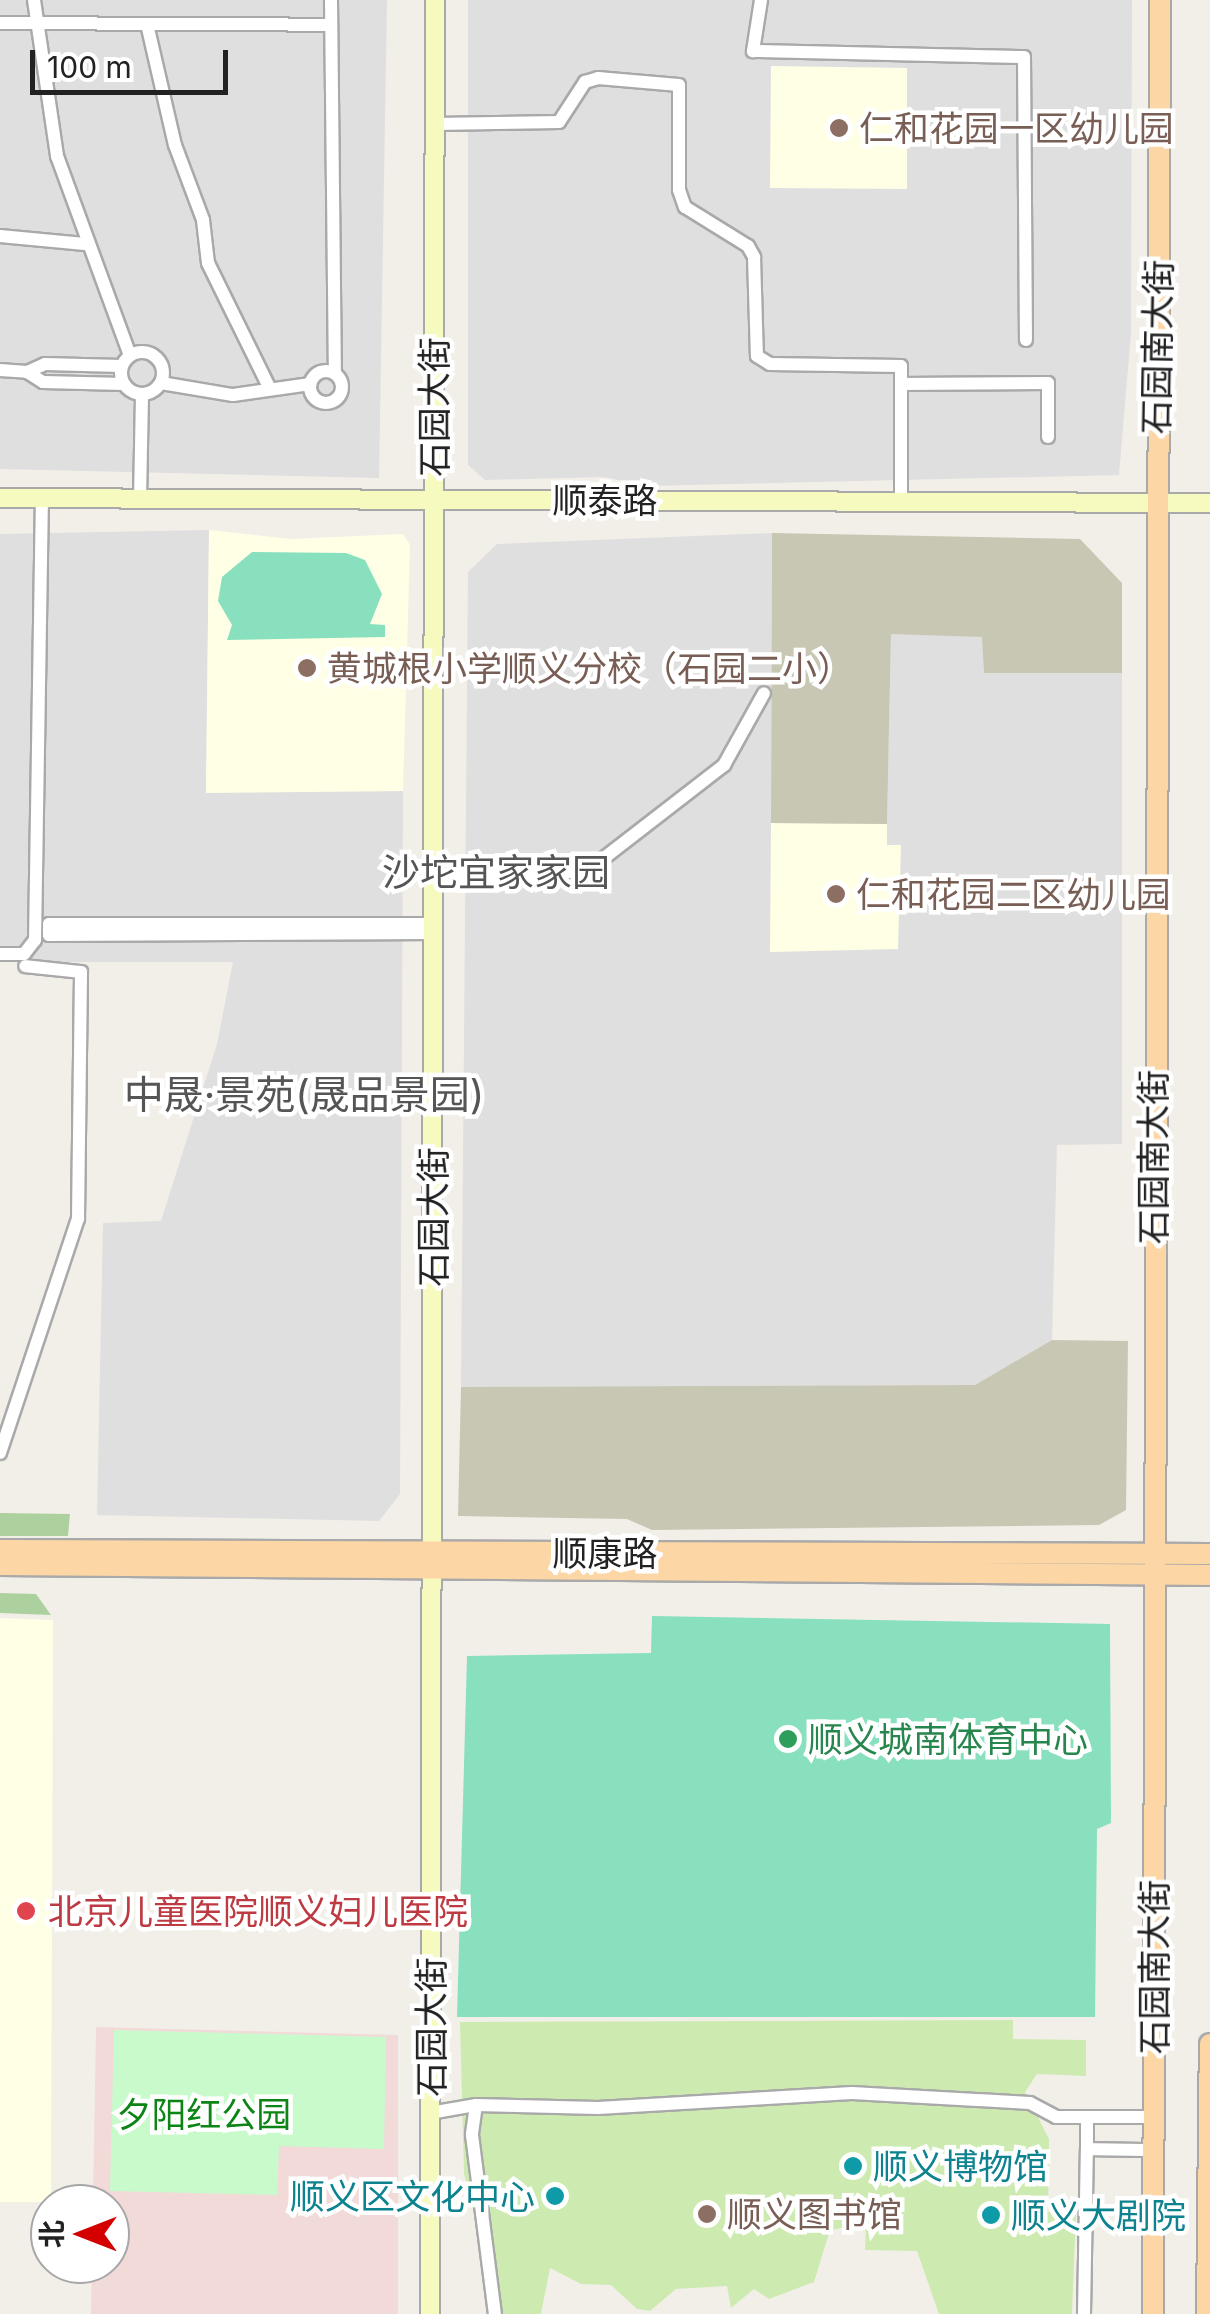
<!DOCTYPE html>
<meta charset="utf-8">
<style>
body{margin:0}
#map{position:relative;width:1210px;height:2314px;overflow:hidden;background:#f2efe9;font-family:Inter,"Noto Sans SC",sans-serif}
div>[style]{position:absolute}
.residential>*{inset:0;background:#e0dfdf}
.commercial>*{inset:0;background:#f2dad9}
.education>*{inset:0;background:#ffffe5}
.construction>*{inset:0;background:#c7c7b4}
.grass>*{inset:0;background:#cdebb0}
.forest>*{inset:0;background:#add19e}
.park>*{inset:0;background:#c8facc}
.pitch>*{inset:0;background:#88e0be}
.roads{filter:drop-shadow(2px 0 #a9a9a9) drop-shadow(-2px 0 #a9a9a9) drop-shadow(0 2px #a9a9a9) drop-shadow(0 -2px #a9a9a9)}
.street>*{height:12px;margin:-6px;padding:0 6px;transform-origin:6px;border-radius:6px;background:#fff}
.street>.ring{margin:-6px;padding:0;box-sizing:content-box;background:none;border:12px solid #fff;border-radius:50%}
.secondary>*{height:18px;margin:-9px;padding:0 9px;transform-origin:9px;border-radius:9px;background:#f7fabf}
.primary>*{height:20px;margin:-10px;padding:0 10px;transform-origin:10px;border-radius:10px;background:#fcd6a4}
.dots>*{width:28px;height:28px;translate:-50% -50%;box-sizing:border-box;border:5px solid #fff;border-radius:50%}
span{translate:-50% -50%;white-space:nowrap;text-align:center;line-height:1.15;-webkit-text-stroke:9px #fff;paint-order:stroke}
.education-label{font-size:35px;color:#785e54}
.left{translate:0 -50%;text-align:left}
.street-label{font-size:35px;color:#222}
.leisure-label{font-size:35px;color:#27864d}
.health-label{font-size:35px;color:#be3a42}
.park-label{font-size:35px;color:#0c8416}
.culture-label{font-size:35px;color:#0d838f}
.right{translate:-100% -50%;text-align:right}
.neighbourhood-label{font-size:38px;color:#555}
.quarter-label{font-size:40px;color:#555}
.north{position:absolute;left:30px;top:2184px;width:100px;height:100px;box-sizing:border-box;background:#fff;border:2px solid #a7a7a7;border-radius:50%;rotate:270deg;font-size:28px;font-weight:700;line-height:40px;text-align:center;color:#222}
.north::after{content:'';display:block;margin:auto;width:35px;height:45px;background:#d40000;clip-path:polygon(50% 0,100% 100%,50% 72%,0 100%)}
.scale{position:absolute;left:30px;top:50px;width:198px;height:45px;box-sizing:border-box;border:5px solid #222;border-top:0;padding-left:12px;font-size:30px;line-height:35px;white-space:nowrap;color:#222;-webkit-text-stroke:8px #fff;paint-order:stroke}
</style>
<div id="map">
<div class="residential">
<div style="clip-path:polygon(0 0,387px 0,379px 478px,0 469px)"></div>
<div style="clip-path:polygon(468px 0,1132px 0,1131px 333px,1119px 475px,648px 486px,604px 477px,485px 480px,468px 465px)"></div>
<div style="clip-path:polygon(209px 530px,206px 792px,403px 791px,400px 1494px,379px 1521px,97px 1515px,103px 1223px,161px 1221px,217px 1044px,233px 962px,0 962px,0 534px)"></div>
<div style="clip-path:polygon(772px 533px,771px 823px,887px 824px,891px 633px,983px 637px,984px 673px,1122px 673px,1122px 1144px,1057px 1145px,1052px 1340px,975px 1385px,461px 1387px,468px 572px,497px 544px)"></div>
</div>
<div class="commercial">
<div style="clip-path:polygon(96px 2027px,398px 2035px,398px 2314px,91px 2314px,92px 2264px,110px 2264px,110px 2204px,93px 2204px)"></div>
</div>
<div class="education">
<div style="clip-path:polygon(771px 66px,907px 68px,907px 189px,770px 188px)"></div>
<div style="clip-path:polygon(209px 530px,291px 539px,403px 534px,410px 545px,403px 791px,206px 793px)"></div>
<div style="clip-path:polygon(771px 823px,887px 824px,887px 845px,901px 845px,898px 949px,770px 952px)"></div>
<div style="clip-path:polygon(0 1618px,53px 1620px,51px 2202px,0 2202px)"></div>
</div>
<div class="construction">
<div style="clip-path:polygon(772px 533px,1080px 539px,1122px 583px,1122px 673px,984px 673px,982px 637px,891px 634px,887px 824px,771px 823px)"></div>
<div style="clip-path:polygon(1052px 1340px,1128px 1341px,1126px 1510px,1099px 1525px,652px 1530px,627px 1519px,458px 1516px,461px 1387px,975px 1385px)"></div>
</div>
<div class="grass">
<div style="clip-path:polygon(1013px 2020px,1013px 2039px,1086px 2040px,1086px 2076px,1037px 2074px,1025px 2092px,1049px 2139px,1048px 2212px,1076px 2214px,1072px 2314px,939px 2314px,917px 2251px,865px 2250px,866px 2224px,830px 2230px,814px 2282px,769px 2299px,754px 2289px,731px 2308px,727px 2286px,676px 2289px,650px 2311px,637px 2309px,611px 2285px,581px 2284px,550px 2268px,541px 2314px,500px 2314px,464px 2174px,460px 2022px)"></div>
</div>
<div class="forest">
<div style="clip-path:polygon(0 1513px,70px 1514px,68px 1536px,0 1536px)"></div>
<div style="clip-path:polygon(0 1593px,36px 1594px,51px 1615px,0 1613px)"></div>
</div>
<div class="park">
<div style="clip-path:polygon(114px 2030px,386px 2037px,384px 2149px,279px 2146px,277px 2195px,110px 2191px)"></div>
</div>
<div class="pitch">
<div style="clip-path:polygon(252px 552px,346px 553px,365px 560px,382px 594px,370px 624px,385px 625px,385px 637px,227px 640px,232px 625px,218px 601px,222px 577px)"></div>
<div style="clip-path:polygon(652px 1616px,1110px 1624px,1111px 1823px,1097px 1829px,1095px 2017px,457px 2017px,467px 1656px,651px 1653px)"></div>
</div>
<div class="roads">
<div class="street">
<div style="left:34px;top:0;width:158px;rotate:81.6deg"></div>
<div style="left:57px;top:156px;width:212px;rotate:69.9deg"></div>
<div style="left:331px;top:0;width:373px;rotate:89.4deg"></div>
<div style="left:761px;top:0;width:52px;rotate:98.9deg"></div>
<div style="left:753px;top:51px;width:271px;rotate:1.3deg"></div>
<div style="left:1024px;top:57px;width:283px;rotate:89.6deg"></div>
<div style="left:0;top:23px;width:330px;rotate:0.3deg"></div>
<div style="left:147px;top:24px;width:124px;rotate:77deg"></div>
<div style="left:175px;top:145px;width:80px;rotate:69.5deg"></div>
<div style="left:203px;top:220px;width:43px;rotate:83.4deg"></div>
<div style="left:208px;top:263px;width:140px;rotate:63.8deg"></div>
<div style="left:435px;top:124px;width:124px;rotate:-0.9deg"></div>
<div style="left:559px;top:122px;width:48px;rotate:-57deg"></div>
<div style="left:585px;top:82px;width:14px;rotate:-17deg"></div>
<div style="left:598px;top:78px;width:81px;rotate:4.9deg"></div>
<div style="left:679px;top:85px;width:105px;rotate:90deg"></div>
<div style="left:679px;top:190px;width:18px;rotate:71deg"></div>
<div style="left:685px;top:207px;width:74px;rotate:31.8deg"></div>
<div style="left:748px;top:246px;width:13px;rotate:61deg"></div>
<div style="left:754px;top:257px;width:99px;rotate:88.3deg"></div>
<div style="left:757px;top:356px;width:15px;rotate:32deg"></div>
<div style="left:770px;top:364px;width:131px;rotate:0.9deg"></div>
<div style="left:901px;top:366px;width:135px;rotate:90deg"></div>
<div style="left:0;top:236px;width:85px;rotate:5.4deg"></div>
<div class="ring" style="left:121px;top:352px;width:30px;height:30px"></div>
<div style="left:121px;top:366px;width:76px;rotate:-178.5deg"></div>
<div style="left:45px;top:364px;width:20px;rotate:156deg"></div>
<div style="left:27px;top:372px;width:19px;rotate:32deg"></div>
<div style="left:43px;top:382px;width:81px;rotate:1.4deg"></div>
<div style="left:0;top:370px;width:27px;rotate:4deg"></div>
<div class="ring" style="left:310px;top:371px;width:20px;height:20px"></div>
<div style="left:161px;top:383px;width:73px;rotate:9.5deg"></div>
<div style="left:233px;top:395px;width:78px;rotate:-8.1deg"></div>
<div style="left:901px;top:384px;width:147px;rotate:-0.4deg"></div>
<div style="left:1048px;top:383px;width:54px;rotate:90deg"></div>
<div style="left:140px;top:499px;width:105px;rotate:-88.9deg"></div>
<div style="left:433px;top:875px;width:121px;rotate:0.9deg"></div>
<div style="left:554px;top:877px;width:49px;rotate:-19.2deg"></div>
<div style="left:600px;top:861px;width:157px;rotate:-37.7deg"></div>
<div style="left:724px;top:765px;width:82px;rotate:-60.9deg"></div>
<div style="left:433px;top:924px;width:384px;rotate:180deg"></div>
<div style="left:49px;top:924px;width:11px;rotate:90deg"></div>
<div style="left:49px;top:935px;width:384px;rotate:-0.3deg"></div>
<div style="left:0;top:954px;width:24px"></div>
<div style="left:24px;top:954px;width:18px;rotate:-52deg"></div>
<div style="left:35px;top:940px;width:442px;rotate:-89.1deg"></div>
<div style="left:0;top:1453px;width:247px;rotate:-71.6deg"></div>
<div style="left:78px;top:1219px;width:247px;rotate:-89.3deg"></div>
<div style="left:81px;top:972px;width:56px;rotate:-173.9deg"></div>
<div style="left:476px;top:2105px;width:30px;rotate:98deg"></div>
<div style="left:472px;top:2135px;width:180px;rotate:82.7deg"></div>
<div style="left:430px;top:2113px;width:47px;rotate:-9.9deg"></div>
<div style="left:476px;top:2105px;width:122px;rotate:1.4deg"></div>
<div style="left:598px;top:2108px;width:254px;rotate:-3.4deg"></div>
<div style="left:852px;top:2093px;width:178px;rotate:3.2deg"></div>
<div style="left:1030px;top:2103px;width:30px;rotate:28deg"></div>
<div style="left:1056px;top:2117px;width:98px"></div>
<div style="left:1087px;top:2117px;width:32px;rotate:90deg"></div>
<div style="left:1084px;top:2314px;width:165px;rotate:-89deg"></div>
<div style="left:1087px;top:2149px;width:67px;rotate:0.9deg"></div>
</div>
<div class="secondary">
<div style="left:0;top:498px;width:1210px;rotate:0.24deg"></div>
<div style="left:430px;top:2314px;width:2314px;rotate:-89.88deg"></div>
</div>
<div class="primary">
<div style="left:0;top:1550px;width:1210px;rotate:0.19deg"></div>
<div style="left:0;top:1565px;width:1210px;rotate:0.47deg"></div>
<div style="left:1153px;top:2314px;width:2314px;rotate:-89.83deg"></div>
<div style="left:1207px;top:2314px;width:270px;rotate:-89.4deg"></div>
</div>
</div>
<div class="dots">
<div style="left:839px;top:128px;background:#8d6e63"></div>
<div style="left:307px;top:668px;background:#8d6e63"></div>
<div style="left:836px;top:894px;background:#8d6e63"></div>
<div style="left:788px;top:1739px;background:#2e9e5b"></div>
<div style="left:26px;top:1911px;background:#e0444e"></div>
<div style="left:853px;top:2166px;background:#0f9aa8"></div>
<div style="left:555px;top:2196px;background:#0f9aa8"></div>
<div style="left:707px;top:2214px;background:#8d6e63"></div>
<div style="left:991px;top:2215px;background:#0f9aa8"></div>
</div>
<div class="education-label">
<span class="left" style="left:859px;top:128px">仁和花园一区幼儿园</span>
<span class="left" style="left:327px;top:668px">黄城根小学顺义分校（石园二小）</span>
<span class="left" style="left:856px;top:894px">仁和花园二区幼儿园</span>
<span class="left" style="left:727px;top:2214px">顺义图书馆</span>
</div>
<div class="street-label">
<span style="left:1157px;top:347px;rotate:-89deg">石园南大街</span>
<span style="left:434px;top:407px;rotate:-90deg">石园大街</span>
<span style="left:605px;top:500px">顺泰路</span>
<span style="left:1153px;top:1157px;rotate:-90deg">石园南大街</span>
<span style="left:433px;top:1217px;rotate:-90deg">石园大街</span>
<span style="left:605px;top:1553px">顺康路</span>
<span style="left:1154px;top:1967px;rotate:-90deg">石园南大街</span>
<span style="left:431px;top:2027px;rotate:-90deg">石园大街</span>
</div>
<div class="leisure-label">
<span class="left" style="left:808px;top:1739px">顺义城南体育中心</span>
</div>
<div class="health-label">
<span class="left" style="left:48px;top:1911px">北京儿童医院顺义妇儿医院</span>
</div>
<div class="park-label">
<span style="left:204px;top:2114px">夕阳红公园</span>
</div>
<div class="culture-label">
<span class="left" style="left:873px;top:2166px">顺义博物馆</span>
<span class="right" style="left:535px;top:2196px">顺义区文化中心</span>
<span class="left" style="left:1011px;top:2215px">顺义大剧院</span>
</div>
<div class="neighbourhood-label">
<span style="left:496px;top:873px">沙坨宜家家园</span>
</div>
<div class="quarter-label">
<span style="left:304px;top:1095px">中晟·景苑(晟品景园)</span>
</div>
<div class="north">北</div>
<div class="scale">100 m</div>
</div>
